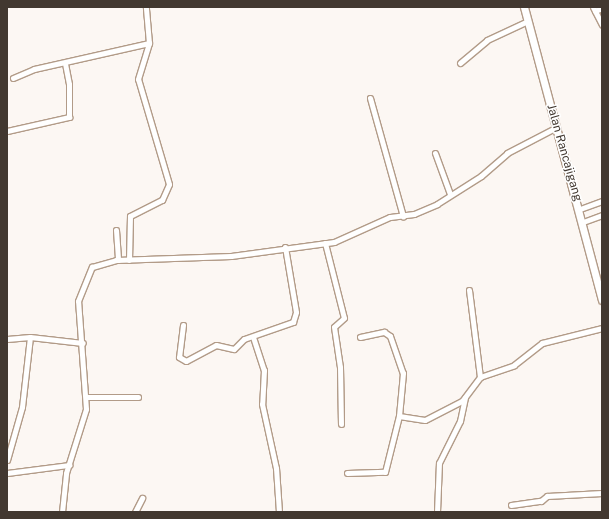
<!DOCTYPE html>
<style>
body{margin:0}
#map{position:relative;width:609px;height:519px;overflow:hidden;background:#fcf7f3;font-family:"Public Sans",sans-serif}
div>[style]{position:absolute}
.roads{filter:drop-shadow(1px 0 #b29b88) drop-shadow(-1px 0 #b29b88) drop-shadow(0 1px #b29b88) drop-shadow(0 -1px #b29b88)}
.street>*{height:5px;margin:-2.5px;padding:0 2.5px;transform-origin:2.5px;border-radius:2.5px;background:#fff}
.secondary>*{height:7px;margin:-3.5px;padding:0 3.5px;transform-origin:3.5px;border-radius:3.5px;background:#fff}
span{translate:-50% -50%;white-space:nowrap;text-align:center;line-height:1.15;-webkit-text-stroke:3px #fff;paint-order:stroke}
.street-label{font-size:12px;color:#423830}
.frame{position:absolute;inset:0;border:8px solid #423830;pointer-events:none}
</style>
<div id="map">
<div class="roads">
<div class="street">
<div style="left:593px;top:7px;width:20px;rotate:63deg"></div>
<div style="left:595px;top:11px;width:8px;rotate:-23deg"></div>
<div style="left:460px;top:63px;width:35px;rotate:-40deg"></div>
<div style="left:487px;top:40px;width:45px;rotate:-24.9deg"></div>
<div style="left:13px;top:78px;width:23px;rotate:-23deg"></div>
<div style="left:34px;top:69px;width:118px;rotate:-12.7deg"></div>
<div style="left:370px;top:98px;width:123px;rotate:74.4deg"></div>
<div style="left:7px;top:131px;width:64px;rotate:-12.7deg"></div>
<div style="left:69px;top:117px;width:33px;rotate:-90deg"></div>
<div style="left:69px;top:84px;width:20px;rotate:-101deg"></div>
<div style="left:435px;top:153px;width:44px;rotate:69.9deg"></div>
<div style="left:580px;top:209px;width:23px;rotate:-20deg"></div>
<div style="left:583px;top:222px;width:20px;rotate:-20deg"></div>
<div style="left:116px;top:230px;width:30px;rotate:86deg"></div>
<div style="left:325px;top:243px;width:77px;rotate:75.8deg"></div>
<div style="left:344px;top:318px;width:13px;rotate:138deg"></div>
<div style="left:334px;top:327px;width:40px;rotate:81.5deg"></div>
<div style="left:340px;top:367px;width:57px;rotate:89deg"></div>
<div style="left:129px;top:260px;width:44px;rotate:-88.7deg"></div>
<div style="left:130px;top:216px;width:36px;rotate:-27deg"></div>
<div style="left:162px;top:200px;width:17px;rotate:-66deg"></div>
<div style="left:169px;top:184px;width:109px;rotate:-106.4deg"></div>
<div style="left:138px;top:79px;width:38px;rotate:-73deg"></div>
<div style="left:149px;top:43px;width:36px;rotate:-95deg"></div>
<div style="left:469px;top:290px;width:88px;rotate:82.8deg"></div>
<div style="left:183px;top:325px;width:32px;rotate:97deg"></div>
<div style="left:179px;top:357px;width:8px;rotate:30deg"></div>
<div style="left:186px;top:361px;width:34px;rotate:-28deg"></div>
<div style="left:216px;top:345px;width:18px;rotate:13deg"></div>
<div style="left:234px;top:349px;width:14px;rotate:-45deg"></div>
<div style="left:244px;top:339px;width:52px;rotate:-19.1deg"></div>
<div style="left:293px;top:322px;width:10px;rotate:-73deg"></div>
<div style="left:296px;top:312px;width:66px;rotate:-99.6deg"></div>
<div style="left:253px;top:337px;width:35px;rotate:72deg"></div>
<div style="left:264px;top:370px;width:34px;rotate:93deg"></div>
<div style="left:262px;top:404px;width:66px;rotate:77.7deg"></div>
<div style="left:276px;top:468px;width:44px;rotate:86.1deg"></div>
<div style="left:360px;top:337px;width:25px;rotate:-12deg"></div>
<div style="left:384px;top:332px;width:7px;rotate:34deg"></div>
<div style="left:390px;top:336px;width:39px;rotate:71deg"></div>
<div style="left:403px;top:373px;width:43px;rotate:95.3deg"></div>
<div style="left:399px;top:416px;width:26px;rotate:9deg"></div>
<div style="left:425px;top:420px;width:42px;rotate:-27.2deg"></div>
<div style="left:462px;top:401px;width:30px;rotate:-53deg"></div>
<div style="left:480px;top:377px;width:36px;rotate:-19deg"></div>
<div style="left:514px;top:365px;width:36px;rotate:-38deg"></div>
<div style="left:542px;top:343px;width:62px;rotate:-14deg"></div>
<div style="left:7px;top:339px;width:23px;rotate:-5deg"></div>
<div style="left:30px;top:337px;width:53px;rotate:6.5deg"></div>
<div style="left:86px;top:397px;width:52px"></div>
<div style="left:7px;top:460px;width:55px;rotate:-74.2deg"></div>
<div style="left:22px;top:407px;width:70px;rotate:-83.5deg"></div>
<div style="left:7px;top:473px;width:63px;rotate:-7.4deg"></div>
<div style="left:347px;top:473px;width:38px;rotate:-2deg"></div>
<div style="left:385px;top:472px;width:58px;rotate:-76deg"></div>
<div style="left:511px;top:505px;width:30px;rotate:-8deg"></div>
<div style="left:541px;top:501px;width:8px;rotate:-40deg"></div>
<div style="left:547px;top:496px;width:55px;rotate:-3.1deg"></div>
<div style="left:62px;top:512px;width:39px;rotate:-84deg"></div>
<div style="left:66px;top:473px;width:67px;rotate:-72.6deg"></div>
<div style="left:86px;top:409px;width:108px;rotate:-94.2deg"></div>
<div style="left:78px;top:301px;width:37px;rotate:-68deg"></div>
<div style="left:92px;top:267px;width:25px;rotate:-16deg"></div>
<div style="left:116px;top:260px;width:115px;rotate:-2deg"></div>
<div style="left:231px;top:256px;width:104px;rotate:-7.7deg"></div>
<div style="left:334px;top:242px;width:61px;rotate:-24.1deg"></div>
<div style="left:390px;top:217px;width:24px;rotate:-7deg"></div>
<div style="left:414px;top:214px;width:25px;rotate:-23deg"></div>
<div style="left:437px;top:204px;width:52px;rotate:-32.5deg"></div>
<div style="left:481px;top:176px;width:35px;rotate:-41deg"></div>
<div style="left:507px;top:153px;width:56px;rotate:-27.5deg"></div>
<div style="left:135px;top:512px;width:16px;rotate:-63deg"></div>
<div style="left:437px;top:512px;width:49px;rotate:-87.7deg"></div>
<div style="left:439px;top:463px;width:47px;rotate:-63.4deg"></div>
<div style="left:460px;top:421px;width:24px;rotate:-78deg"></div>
</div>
<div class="secondary">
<div style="left:524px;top:7px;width:303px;rotate:75.1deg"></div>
</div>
</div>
<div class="street-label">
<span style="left:564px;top:153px;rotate:74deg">Jalan Rancajigang</span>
</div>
<div class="frame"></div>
</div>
